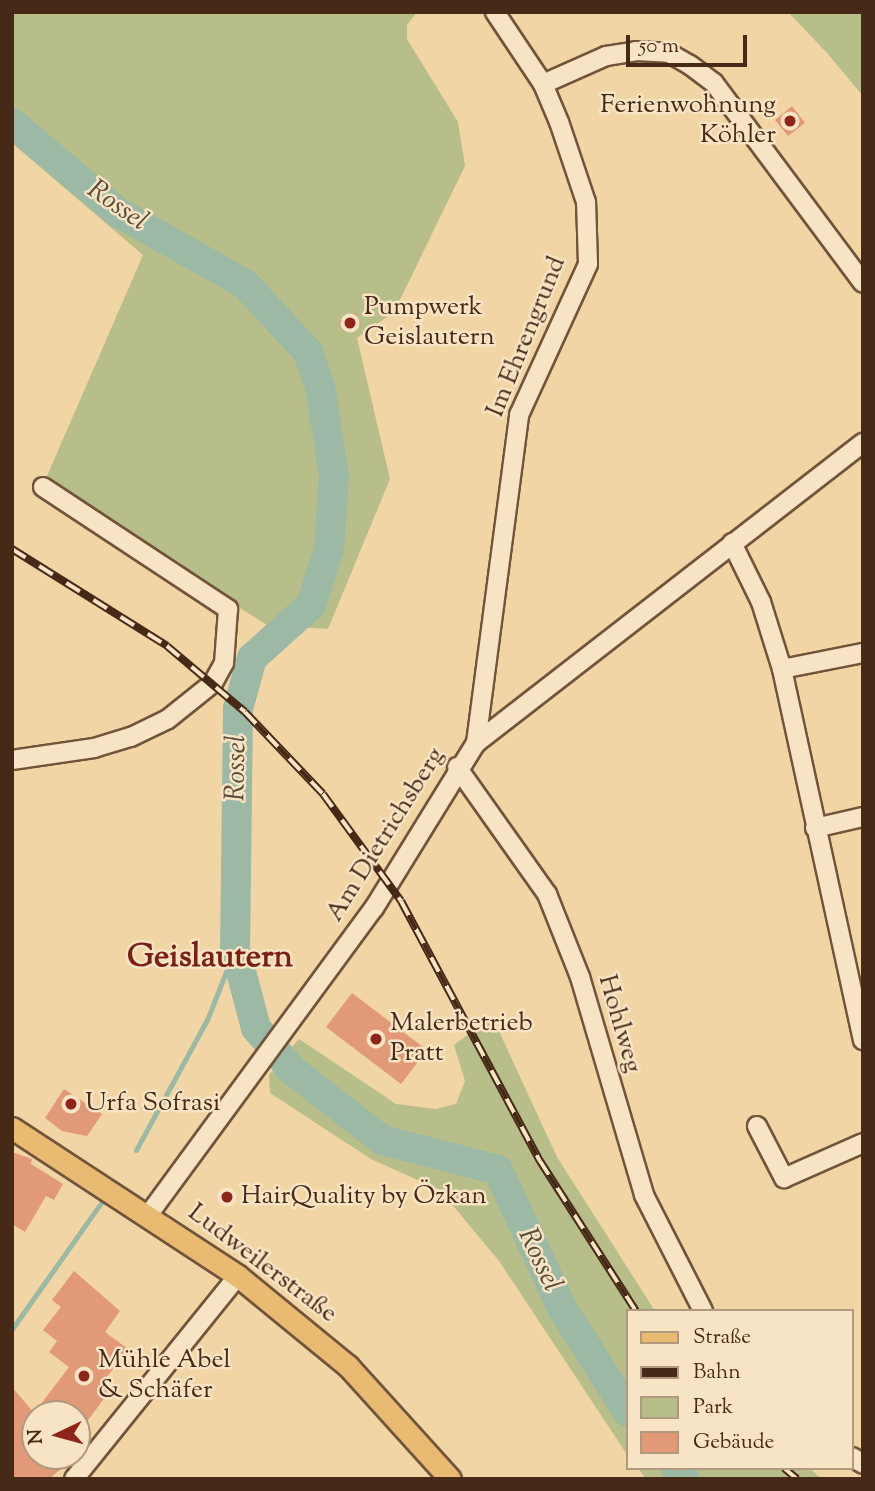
<!DOCTYPE html>
<meta charset="utf-8">
<style>
body{margin:0}
#map{position:relative;width:875px;height:1491px;overflow:hidden;background:#f1d5a5;font-family:"Sorts Mill Goudy",serif}
div>[style]{position:absolute}
.green>*{inset:0;background:#b7be89}
.stream>*{height:5px;margin:-2.5px;padding:0 2.5px;transform-origin:2.5px;border-radius:2.5px;background:#9bb9a5}
.river>*{height:30px;margin:-15px;padding:0 15px;transform-origin:15px;border-radius:15px;background:#9bb9a5}
.building>*{inset:0;background:#e19978}
.roads{filter:drop-shadow(2px 0 #72543b) drop-shadow(-2px 0 #72543b) drop-shadow(0 2px #72543b) drop-shadow(0 -2px #72543b)}
.minor>*{height:18px;margin:-9px;padding:0 9px;transform-origin:9px;border-radius:9px;background:#f6e4c4}
.major>*{height:21px;margin:-10.5px;padding:0 10.5px;transform-origin:10.5px;border-radius:10.5px;background:#e8ba72}
.rail>*{height:8px;margin-top:-4px;transform-origin:0;background:repeating-linear-gradient(90deg,#f6e4c4 0 16px,#472918 0 32px);box-sizing:border-box;border-block:2px solid #472918}
.dots>*{width:19px;height:19px;translate:-50% -50%;box-sizing:border-box;border:4px solid #f6e4c4;border-radius:50%}
span{translate:-50% -50%;white-space:nowrap;text-align:center;line-height:1.15;-webkit-text-stroke:5px #f6e4c4;paint-order:stroke}
.poi-label{font-size:26px;color:#472918}
.right{translate:-100% -50%;text-align:right}
.left{translate:0 -50%;text-align:left}
.street-label{font-size:26px;color:#472918}
.water-label{font-size:28px;color:#5c4d3b;font-style:italic}
.district-label{font-size:33px;color:#7a1f14;font-weight:700}
.frame{position:absolute;inset:0;border:14px solid #472918;pointer-events:none}
.legend{position:absolute;left:626px;top:1309px;width:228px;height:161px;box-sizing:border-box;background:#f6e4c4;border:2px solid #b0997f;margin:0;padding:9px 12px;list-style:none;font-size:21px;color:#472918}
.legend li{display:flex;align-items:center;gap:14px;height:35px}
.legend b{width:35px;border:2px solid #b0997f}
.north{position:absolute;left:21px;top:1400px;width:70px;height:70px;box-sizing:border-box;background:#f6e4c4;border:2px solid #b0997f;border-radius:50%;rotate:265deg;font-size:19px;font-weight:700;line-height:28px;text-align:center;color:#472918}
.north::after{content:'';display:block;margin:auto;width:24px;height:32px;background:#8f2418;clip-path:polygon(50% 0,100% 100%,50% 72%,0 100%)}
.scale{position:absolute;left:626px;top:35px;width:121px;height:32px;box-sizing:border-box;border:4px solid #472918;border-top:0;padding-left:9px;font-size:21px;line-height:24px;white-space:nowrap;color:#472918;-webkit-text-stroke:5px #f6e4c4;paint-order:stroke}
</style>
<div id="map">
<div class="green">
<div style="clip-path:polygon(12px 12px,417px 12px,407px 25px,407px 39px,458px 122px,465px 166px,394px 312px,357px 338px,390px 479px,328px 629px,267px 625px,148px 550px,47px 476px,143px 255px,12px 143px)"></div>
<div style="clip-path:polygon(788px 12px,863px 12px,863px 96px,827px 53px)"></div>
<div style="clip-path:polygon(492px 1016px,557px 1157px,655px 1311px,628px 1311px,628px 1456px,499px 1261px,440px 1190px,371px 1159px,270px 1093px,269px 1075px,299px 1039px,396px 1104px,436px 1109px,456px 1104px,465px 1081px,454px 1045px)"></div>
<div style="clip-path:polygon(638px 1468px,809px 1468px,822px 1479px,646px 1479px)"></div>
</div>
<div class="stream">
<div style="left:136px;top:1150px;width:148px;rotate:-61.4deg"></div>
<div style="left:207px;top:1020px;width:76px;rotate:-68.5deg"></div>
<div style="left:12px;top:1329px;width:154px;rotate:-54.8deg"></div>
</div>
<div class="river">
<div style="left:12px;top:123px;width:140px;rotate:40.1deg"></div>
<div style="left:119px;top:213px;width:145px;rotate:29.4deg"></div>
<div style="left:245px;top:284px;width:93px;rotate:47.2deg"></div>
<div style="left:308px;top:352px;width:36px;rotate:71deg"></div>
<div style="left:320px;top:386px;width:90px;rotate:81.1deg"></div>
<div style="left:334px;top:475px;width:74px;rotate:93.9deg"></div>
<div style="left:329px;top:549px;width:59px;rotate:107.8deg"></div>
<div style="left:311px;top:605px;width:79px;rotate:138.1deg"></div>
<div style="left:252px;top:658px;width:53px;rotate:105.4deg"></div>
<div style="left:238px;top:709px;width:240px;rotate:90.7deg"></div>
<div style="left:235px;top:949px;width:82px;rotate:75.1deg"></div>
<div style="left:256px;top:1028px;width:55px;rotate:49.4deg"></div>
<div style="left:292px;top:1070px;width:114px;rotate:37.9deg"></div>
<div style="left:382px;top:1140px;width:120px;rotate:14.5deg"></div>
<div style="left:498px;top:1170px;width:152px;rotate:65.1deg"></div>
<div style="left:562px;top:1308px;width:123px;rotate:57.6deg"></div>
<div style="left:676px;top:1468px;width:14px;rotate:51deg"></div>
</div>
<div class="building">
<div style="clip-path:polygon(792px 106px,805px 123px,788px 136px,775px 120px)"></div>
<div style="clip-path:polygon(356px 313px,361px 325px,344px 332px,339px 321px)"></div>
<div style="clip-path:polygon(352px 993px,427px 1050px,401px 1084px,326px 1027px)"></div>
<div style="clip-path:polygon(64px 1089px,102px 1114px,87px 1136px,62px 1131px,45px 1118px)"></div>
<div style="clip-path:polygon(12px 1152px,32px 1159px,31px 1164px,63px 1184px,54px 1200px,46px 1196px,25px 1232px,12px 1224px)"></div>
<div style="clip-path:polygon(74px 1271px,120px 1311px,105px 1332px,128px 1349px,100px 1386px,109px 1392px,77px 1435px,77px 1414px,35px 1414px,35px 1456px,76px 1456px,49px 1479px,12px 1479px,12px 1387px,34px 1413px,69px 1367px,49px 1352px,57px 1341px,43px 1330px,61px 1307px,52px 1300px)"></div>
</div>
<div class="roads">
<div class="minor">
<div style="left:543px;top:84px;width:69px;rotate:-24deg"></div>
<div style="left:606px;top:56px;width:30px;rotate:-9deg"></div>
<div style="left:636px;top:51px;width:33px;rotate:3deg"></div>
<div style="left:669px;top:53px;width:24px;rotate:30deg"></div>
<div style="left:690px;top:65px;width:30px;rotate:37deg"></div>
<div style="left:714px;top:83px;width:249px;rotate:53.3deg"></div>
<div style="left:43px;top:487px;width:222px;rotate:33.4deg"></div>
<div style="left:228px;top:609px;width:54px;rotate:94.2deg"></div>
<div style="left:224px;top:663px;width:21px;rotate:119deg"></div>
<div style="left:732px;top:543px;width:66px;rotate:63.8deg"></div>
<div style="left:761px;top:602px;width:70px;rotate:72.6deg"></div>
<div style="left:782px;top:669px;width:380px;rotate:77.7deg"></div>
<div style="left:782px;top:669px;width:83px;rotate:-11.2deg"></div>
<div style="left:476px;top:743px;width:331px;rotate:-82.5deg"></div>
<div style="left:519px;top:415px;width:166px;rotate:-65.4deg"></div>
<div style="left:588px;top:264px;width:62px;rotate:-91.8deg"></div>
<div style="left:586px;top:202px;width:84px;rotate:-108.6deg"></div>
<div style="left:559px;top:122px;width:41px;rotate:-112.8deg"></div>
<div style="left:543px;top:84px;width:87px;rotate:-123.7deg"></div>
<div style="left:12px;top:760px;width:83px;rotate:-8.3deg"></div>
<div style="left:94px;top:748px;width:39px;rotate:-17deg"></div>
<div style="left:131px;top:737px;width:41px;rotate:-25.9deg"></div>
<div style="left:168px;top:719px;width:58px;rotate:-38.7deg"></div>
<div style="left:457px;top:767px;width:156px;rotate:54.7deg"></div>
<div style="left:547px;top:894px;width:89px;rotate:68.3deg"></div>
<div style="left:580px;top:977px;width:227px;rotate:73.6deg"></div>
<div style="left:644px;top:1195px;width:130px;rotate:63deg"></div>
<div style="left:815px;top:828px;width:49px;rotate:-12.9deg"></div>
<div style="left:757px;top:1126px;width:59px;rotate:62.6deg"></div>
<div style="left:784px;top:1178px;width:86px;rotate:-23.9deg"></div>
<div style="left:149px;top:1214px;width:380px;rotate:-53.7deg"></div>
<div style="left:374px;top:908px;width:194px;rotate:-58.3deg"></div>
<div style="left:476px;top:743px;width:490px;rotate:-37.8deg"></div>
<div style="left:852px;top:1457px;width:13px;rotate:32deg"></div>
<div style="left:74px;top:1479px;width:261px;rotate:-51.1deg"></div>
</div>
<div class="major">
<div style="left:12px;top:1128px;width:270px;rotate:33.2deg"></div>
<div style="left:238px;top:1276px;width:142px;rotate:39.3deg"></div>
<div style="left:348px;top:1366px;width:152px;rotate:47.9deg"></div>
</div>
</div>
<div class="rail">
<div style="left:12px;top:549px;width:183px;rotate:32deg"></div>
<div style="left:167px;top:646px;width:102px;rotate:40.2deg"></div>
<div style="left:245px;top:712px;width:113px;rotate:46.4deg"></div>
<div style="left:323px;top:794px;width:132px;rotate:53.9deg"></div>
<div style="left:401px;top:901px;width:295px;rotate:61.9deg"></div>
<div style="left:540px;top:1161px;width:178px;rotate:57.4deg"></div>
<div style="left:784px;top:1468px;width:17px;rotate:40deg"></div>
</div>
<div class="dots">
<div style="left:790px;top:121px;background:#8f2418"></div>
<div style="left:350px;top:323px;background:#8f2418"></div>
<div style="left:376px;top:1039px;background:#8f2418"></div>
<div style="left:71px;top:1104px;background:#8f2418"></div>
<div style="left:227px;top:1197px;background:#8f2418"></div>
<div style="left:84px;top:1376px;background:#8f2418"></div>
</div>
<div class="poi-label">
<span class="right" style="left:776px;top:121px">Ferienwohnung<br>Köhler</span>
<span class="left" style="left:364px;top:323px">Pumpwerk<br>Geislautern</span>
<span class="left" style="left:390px;top:1039px">Malerbetrieb<br>Pratt</span>
<span class="left" style="left:85px;top:1104px">Urfa Sofrasi</span>
<span class="left" style="left:241px;top:1197px">HairQuality by Özkan</span>
<span class="left" style="left:98px;top:1376px">Mühle Abel<br>&amp; Schäfer</span>
</div>
<div class="street-label">
<span style="left:527px;top:337px;rotate:-68deg">Im Ehrengrund</span>
<span style="left:386px;top:835px;rotate:-58deg">Am Dietrichsberg</span>
<span style="left:619px;top:1024px;rotate:74deg">Hohlweg</span>
<span style="left:262px;top:1264px;rotate:37deg">Ludweilerstraße</span>
</div>
<div class="water-label">
<span style="left:117px;top:206px;rotate:35deg">Rossel</span>
<span style="left:237px;top:768px;rotate:-89deg">Rossel</span>
<span style="left:539px;top:1260px;rotate:65deg">Rossel</span>
</div>
<div class="district-label">
<span style="left:210px;top:959px">Geislautern</span>
</div>
<div class="frame"></div>
<ul class="legend">
<li><b style="height:9px;background:#e8ba72"></b>Straße</li>
<li><b style="height:9px;background:#472918"></b>Bahn</li>
<li><b style="height:19px;background:#b7be89"></b>Park</li>
<li><b style="height:19px;background:#e19978"></b>Gebäude</li>
</ul>
<div class="north">N</div>
<div class="scale">50 m</div>
</div>
